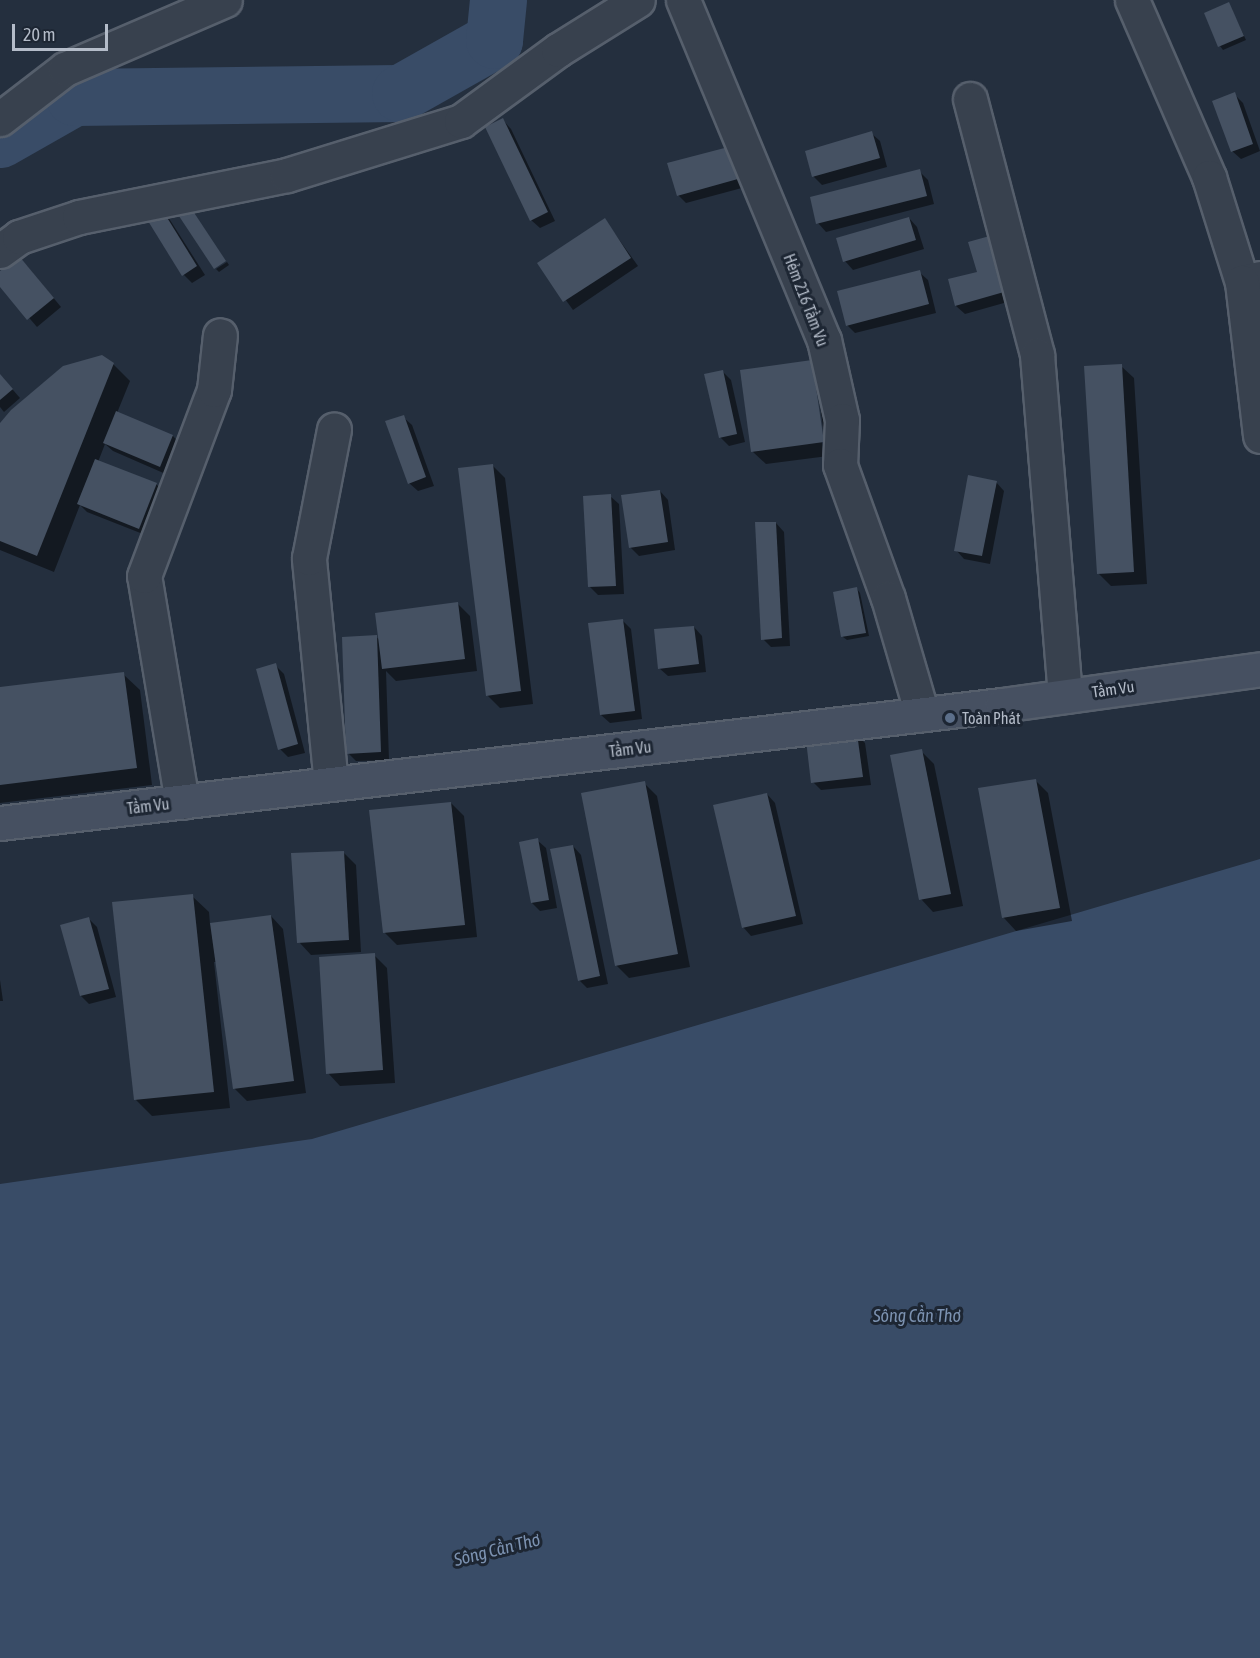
<!DOCTYPE html>
<html>
<head>
<meta charset="utf-8">
<style>
	body { margin:0 }
	#map { position:relative; width:1260px; height:1658px; overflow:hidden; background:#242f3e; font-family:"Asap Condensed",sans-serif }
	div>[style] { position:absolute }
	.water>* { inset:0; background:#394c67 }
	.shadow>* { inset:0; background:#0007 }
	.river>* { height:57px; margin:-28.5px; padding:0 28.5px; transform-origin:28.5px; border-radius:28.5px; background:#394c67 }
	.building>* { inset:0; background:#455162 }
	.roads { filter:drop-shadow(2px 0 #565f6c) drop-shadow(-2px 0 #565f6c) drop-shadow(0 2px #565f6c) drop-shadow(0 -2px #565f6c) }
	.street>* { height:33px; margin:-16.5px; padding:0 16.5px; transform-origin:16.5px; border-radius:16.5px; background:#38414e }
	.secondary>* { height:33px; margin:-16.5px; padding:0 16.5px; transform-origin:16.5px; border-radius:16.5px; background:#465061 }
	.dots>* { width:16px; height:16px; translate:-50% -50%; box-sizing:border-box; border:3px solid #1d2633; border-radius:50% }
	span { translate:-50% -50%; white-space:nowrap; text-align:center; line-height:1.15; -webkit-text-stroke:6px #1d2633; paint-order:stroke }
	.street-label { font-size:16px; color:#b4bcc9 }
	.poi-label { font-size:16px; color:#b4bcc9 }
	.left { translate:0 -50%; text-align:left }
	.water-label { font-size:18px; color:#7c92b1; font-style:italic }
	.scale { position:absolute; left:12px; top:24px; width:96px; height:27px; box-sizing:border-box; border:3px solid #b4bcc9; border-top:0; padding-left:8px; font-size:18px; line-height:21px; white-space:nowrap; color:#b4bcc9; -webkit-text-stroke:4px #1d2633; paint-order:stroke }
</style>
</head>
<body>
<div id="map">
	<div class="water">
		<div style="clip-path:polygon(1260px 859px,1260px 1658px,0 1658px,0 1184px,312px 1139px)"></div>
	</div>
	<div class="shadow">
		<div style="clip-path:polygon(1229px 4px,1246px 40px,1223px 50px,1220px 46px)"></div>
		<div style="clip-path:polygon(1234px 94px,1243px 103px,1260px 151px,1241px 159px,1232px 151px)"></div>
		<div style="clip-path:polygon(503px 120px,511px 129px,555px 221px,540px 228px,531px 220px)"></div>
		<div style="clip-path:polygon(871px 133px,880px 141px,887px 167px,822px 185px,814px 177px,807px 152px)"></div>
		<div style="clip-path:polygon(736px 146px,753px 185px,686px 203px,678px 195px)"></div>
		<div style="clip-path:polygon(919px 171px,928px 180px,934px 204px,826px 232px,818px 223px)"></div>
		<div style="clip-path:polygon(163px 209px,205px 275px,192px 283px,184px 275px)"></div>
		<div style="clip-path:polygon(909px 218px,917px 227px,924px 249px,853px 270px,845px 261px)"></div>
		<div style="clip-path:polygon(605px 220px,638px 266px,573px 310px,539px 263px)"></div>
		<div style="clip-path:polygon(1023px 239px,1039px 293px,965px 314px,956px 306px,950px 280px,979px 273px)"></div>
		<div style="clip-path:polygon(227px 262px,229px 265px,219px 272px,216px 269px)"></div>
		<div style="clip-path:polygon(27px 266px,61px 307px,37px 327px,0 284px,0 273px)"></div>
		<div style="clip-path:polygon(919px 272px,928px 280px,936px 313px,855px 333px,847px 325px)"></div>
		<div style="clip-path:polygon(evenodd,812px 362px,824px 375px,836px 455px,766px 464px,753px 452px,812px 362px,812px 374px,816px 374px,826px 450px,823px 450px,812px 374px)"></div>
		<div style="clip-path:polygon(113px 364px,130px 381px,117px 413px,173px 436px,181px 445px,168px 475px,113px 451px,105px 444px,98px 462px,156px 484px,165px 493px,148px 536px,87px 512px,80px 505px,54px 572px,0 550px,0 425px)"></div>
		<div style="clip-path:polygon(1121px 366px,1134px 378px,1147px 584px,1111px 586px,1098px 573px)"></div>
		<div style="clip-path:polygon(723px 372px,731px 380px,745px 442px,729px 446px,720px 437px)"></div>
		<div style="clip-path:polygon(0 375px,20px 398px,4px 412px,0 407px)"></div>
		<div style="clip-path:polygon(403px 417px,412px 425px,434px 486px,418px 491px,409px 483px)"></div>
		<div style="clip-path:polygon(492px 465px,505px 478px,533px 704px,500px 708px,487px 695px)"></div>
		<div style="clip-path:polygon(996px 482px,1004px 491px,990px 564px,964px 559px,956px 550px)"></div>
		<div style="clip-path:polygon(660px 491px,668px 500px,675px 550px,639px 556px,630px 547px)"></div>
		<div style="clip-path:polygon(610px 496px,619px 504px,624px 594px,598px 595px,589px 586px)"></div>
		<div style="clip-path:polygon(776px 523px,784px 532px,790px 646px,771px 647px,763px 639px)"></div>
		<div style="clip-path:polygon(857px 589px,860px 593px,869px 636px,847px 640px,843px 637px)"></div>
		<div style="clip-path:polygon(457px 603px,470px 616px,477px 671px,396px 681px,386px 671px,389px 760px,356px 761px,348px 753px,376px 637px,380px 640px)"></div>
		<div style="clip-path:polygon(622px 620px,631px 629px,642px 719px,610px 723px,601px 715px)"></div>
		<div style="clip-path:polygon(694px 627px,702px 636px,706px 672px,668px 676px,659px 668px)"></div>
		<div style="clip-path:polygon(275px 665px,284px 674px,305px 753px,288px 757px,280px 749px)"></div>
		<div style="clip-path:polygon(123px 674px,140px 690px,152px 785px,0 803px,0 688px)"></div>
		<div style="clip-path:polygon(856px 734px,865px 743px,871px 785px,821px 790px,813px 782px)"></div>
		<div style="clip-path:polygon(921px 751px,934px 764px,963px 906px,933px 912px,921px 899px)"></div>
		<div style="clip-path:polygon(1035px 780px,1048px 793px,1072px 921px,1016px 931px,1004px 918px,980px 790px)"></div>
		<div style="clip-path:polygon(644px 783px,657px 796px,690px 967px,629px 978px,616px 965px)"></div>
		<div style="clip-path:polygon(767px 794px,775px 803px,803px 924px,751px 936px,743px 927px)"></div>
		<div style="clip-path:polygon(451px 803px,464px 816px,477px 937px,397px 945px,385px 933px)"></div>
		<div style="clip-path:polygon(537px 840px,546px 848px,557px 908px,540px 911px,532px 903px)"></div>
		<div style="clip-path:polygon(573px 846px,581px 855px,608px 984px,587px 988px,579px 980px)"></div>
		<div style="clip-path:polygon(343px 852px,356px 865px,361px 952px,311px 955px,299px 942px)"></div>
		<div style="clip-path:polygon(192px 896px,209px 912px,210px 924px,271px 916px,283px 929px,306px 1093px,247px 1101px,234px 1088px,217px 962px,214px 962px,230px 1108px,152px 1116px,136px 1100px)"></div>
		<div style="clip-path:polygon(88px 918px,97px 927px,116px 997px,89px 1004px,81px 996px)"></div>
		<div style="clip-path:polygon(374px 955px,387px 968px,395px 1083px,340px 1086px,328px 1073px)"></div>
		<div style="clip-path:polygon(0 980px,3px 1001px,0 1001px)"></div>
	</div>
	<div class="river">
		<div style="left:0;top:139px;width:85px;rotate:-29.6deg"></div>
		<div style="left:74px;top:97px;width:326px;rotate:-0.7deg"></div>
		<div style="left:400px;top:93px;width:108px;rotate:-29.4deg"></div>
		<div style="left:494px;top:40px;width:40px;rotate:-84.3deg"></div>
	</div>
	<div class="building">
		<div style="clip-path:polygon(1229px 2px,1244px 36px,1218px 47px,1204px 13px)"></div>
		<div style="clip-path:polygon(1235px 92px,1253px 144px,1231px 152px,1212px 101px)"></div>
		<div style="clip-path:polygon(503px 118px,548px 212px,530px 221px,485px 127px)"></div>
		<div style="clip-path:polygon(872px 131px,880px 158px,812px 177px,805px 151px)"></div>
		<div style="clip-path:polygon(736px 145px,745px 177px,677px 196px,667px 163px)"></div>
		<div style="clip-path:polygon(920px 169px,927px 196px,816px 224px,810px 197px)"></div>
		<div style="clip-path:polygon(155px 198px,197px 266px,182px 276px,140px 208px)"></div>
		<div style="clip-path:polygon(187px 202px,226px 261px,214px 269px,175px 210px)"></div>
		<div style="clip-path:polygon(909px 217px,916px 240px,843px 262px,836px 238px)"></div>
		<div style="clip-path:polygon(605px 218px,631px 258px,563px 302px,537px 263px)"></div>
		<div style="clip-path:polygon(1015px 229px,1032px 284px,955px 306px,948px 279px,977px 272px,968px 242px)"></div>
		<div style="clip-path:polygon(19px 256px,54px 298px,27px 320px,0 287px,0 271px)"></div>
		<div style="clip-path:polygon(920px 270px,929px 304px,846px 326px,837px 291px)"></div>
		<div style="clip-path:polygon(102px 355px,114px 363px,37px 556px,0 541px,0 423px,11px 410px,63px 366px)"></div>
		<div style="clip-path:polygon(812px 360px,824px 442px,751px 452px,740px 370px)"></div>
		<div style="clip-path:polygon(1122px 364px,1134px 572px,1097px 574px,1084px 366px)"></div>
		<div style="clip-path:polygon(723px 370px,737px 434px,719px 438px,704px 374px)"></div>
		<div style="clip-path:polygon(0 374px,13px 389px,0 400px)"></div>
		<div style="clip-path:polygon(116px 411px,173px 435px,160px 467px,103px 443px)"></div>
		<div style="clip-path:polygon(404px 415px,426px 477px,408px 484px,385px 421px)"></div>
		<div style="clip-path:polygon(95px 459px,157px 483px,139px 529px,77px 504px)"></div>
		<div style="clip-path:polygon(493px 464px,521px 691px,486px 696px,458px 468px)"></div>
		<div style="clip-path:polygon(968px 475px,997px 481px,982px 556px,954px 551px)"></div>
		<div style="clip-path:polygon(660px 490px,668px 542px,629px 548px,621px 495px)"></div>
		<div style="clip-path:polygon(611px 494px,616px 586px,588px 587px,583px 496px)"></div>
		<div style="clip-path:polygon(755px 522px,776px 522px,782px 638px,761px 640px)"></div>
		<div style="clip-path:polygon(857px 587px,866px 633px,841px 637px,833px 592px)"></div>
		<div style="clip-path:polygon(458px 602px,465px 659px,382px 669px,375px 613px)"></div>
		<div style="clip-path:polygon(623px 619px,635px 711px,600px 715px,588px 623px)"></div>
		<div style="clip-path:polygon(694px 626px,699px 664px,658px 669px,654px 629px)"></div>
		<div style="clip-path:polygon(377px 635px,381px 752px,346px 754px,342px 637px)"></div>
		<div style="clip-path:polygon(276px 663px,298px 744px,278px 750px,256px 669px)"></div>
		<div style="clip-path:polygon(124px 672px,137px 768px,0 785px,0 687px)"></div>
		<div style="clip-path:polygon(857px 733px,863px 777px,811px 783px,806px 740px)"></div>
		<div style="clip-path:polygon(922px 749px,951px 894px,919px 900px,890px 755px)"></div>
		<div style="clip-path:polygon(1036px 779px,1060px 908px,1002px 918px,978px 788px)"></div>
		<div style="clip-path:polygon(645px 781px,678px 954px,615px 966px,581px 793px)"></div>
		<div style="clip-path:polygon(767px 793px,796px 916px,742px 928px,713px 805px)"></div>
		<div style="clip-path:polygon(451px 802px,465px 925px,383px 933px,369px 810px)"></div>
		<div style="clip-path:polygon(538px 838px,549px 900px,531px 903px,519px 842px)"></div>
		<div style="clip-path:polygon(573px 845px,600px 976px,578px 981px,550px 849px)"></div>
		<div style="clip-path:polygon(344px 851px,349px 940px,297px 943px,291px 853px)"></div>
		<div style="clip-path:polygon(193px 894px,214px 1092px,134px 1100px,112px 902px)"></div>
		<div style="clip-path:polygon(271px 915px,294px 1081px,233px 1089px,210px 923px)"></div>
		<div style="clip-path:polygon(89px 917px,109px 989px,80px 996px,60px 925px)"></div>
		<div style="clip-path:polygon(375px 953px,383px 1070px,326px 1074px,319px 957px)"></div>
	</div>
	<div class="roads">
		<div class="street">
			<div style="left:683px;top:0;width:368px;rotate:67.5deg"></div>
			<div style="left:824px;top:340px;width:82px;rotate:77.3deg"></div>
			<div style="left:842px;top:420px;width:45px;rotate:92.5deg"></div>
			<div style="left:840px;top:465px;width:141px;rotate:70.2deg"></div>
			<div style="left:888px;top:598px;width:121px;rotate:73.7deg"></div>
			<div style="left:1132px;top:0;width:193px;rotate:66.5deg"></div>
			<div style="left:1209px;top:177px;width:110px;rotate:72.6deg"></div>
			<div style="left:970px;top:99px;width:265px;rotate:75.3deg"></div>
			<div style="left:1037px;top:355px;width:342px;rotate:85.3deg"></div>
			<div style="left:0;top:119px;width:82px;rotate:-37.6deg"></div>
			<div style="left:65px;top:69px;width:174px;rotate:-23.3deg"></div>
			<div style="left:0;top:251px;width:24px;rotate:-36deg"></div>
			<div style="left:19px;top:237px;width:63px;rotate:-18.4deg"></div>
			<div style="left:79px;top:217px;width:212px;rotate:-11.4deg"></div>
			<div style="left:287px;top:175px;width:182px;rotate:-17.2deg"></div>
			<div style="left:461px;top:121px;width:120px;rotate:-36.2deg"></div>
			<div style="left:558px;top:50px;width:94px;rotate:-32deg"></div>
			<div style="left:1260px;top:278px;width:18px;rotate:167deg"></div>
			<div style="left:1242px;top:282px;width:155px;rotate:83.3deg"></div>
			<div style="left:331px;top:784px;width:227px;rotate:-95.6deg"></div>
			<div style="left:309px;top:558px;width:131px;rotate:-79deg"></div>
			<div style="left:182px;top:802px;width:229px;rotate:-99.5deg"></div>
			<div style="left:144px;top:576px;width:199px;rotate:-69.4deg"></div>
			<div style="left:214px;top:390px;width:55px;rotate:-83.8deg"></div>
		</div>
		<div class="secondary">
			<div style="left:0;top:823px;width:1009px;rotate:-6.72deg"></div>
			<div style="left:1002px;top:705px;width:260px;rotate:-7.9deg"></div>
		</div>
	</div>
	<div class="dots">
		<div style="left:950px;top:718px;background:#5c6f8a"></div>
	</div>
	<div class="street-label">
		<span style="left:806px;top:300px;rotate:69deg">Hẻm 216 Tầm Vu</span>
		<span style="left:1113px;top:689px;rotate:-8deg">Tầm Vu</span>
		<span style="left:630px;top:749px;rotate:-7deg">Tầm Vu</span>
		<span style="left:148px;top:806px;rotate:-7deg">Tầm Vu</span>
	</div>
	<div class="poi-label">
		<span class="left" style="left:962px;top:718px">Toàn Phát</span>
	</div>
	<div class="water-label">
		<span style="left:917px;top:1316px">Sông Cần Thơ</span>
		<span style="left:497px;top:1550px;rotate:-14deg">Sông Cần Thơ</span>
	</div>
	<div class="scale">20 m</div>
</div>
</body>
</html>
